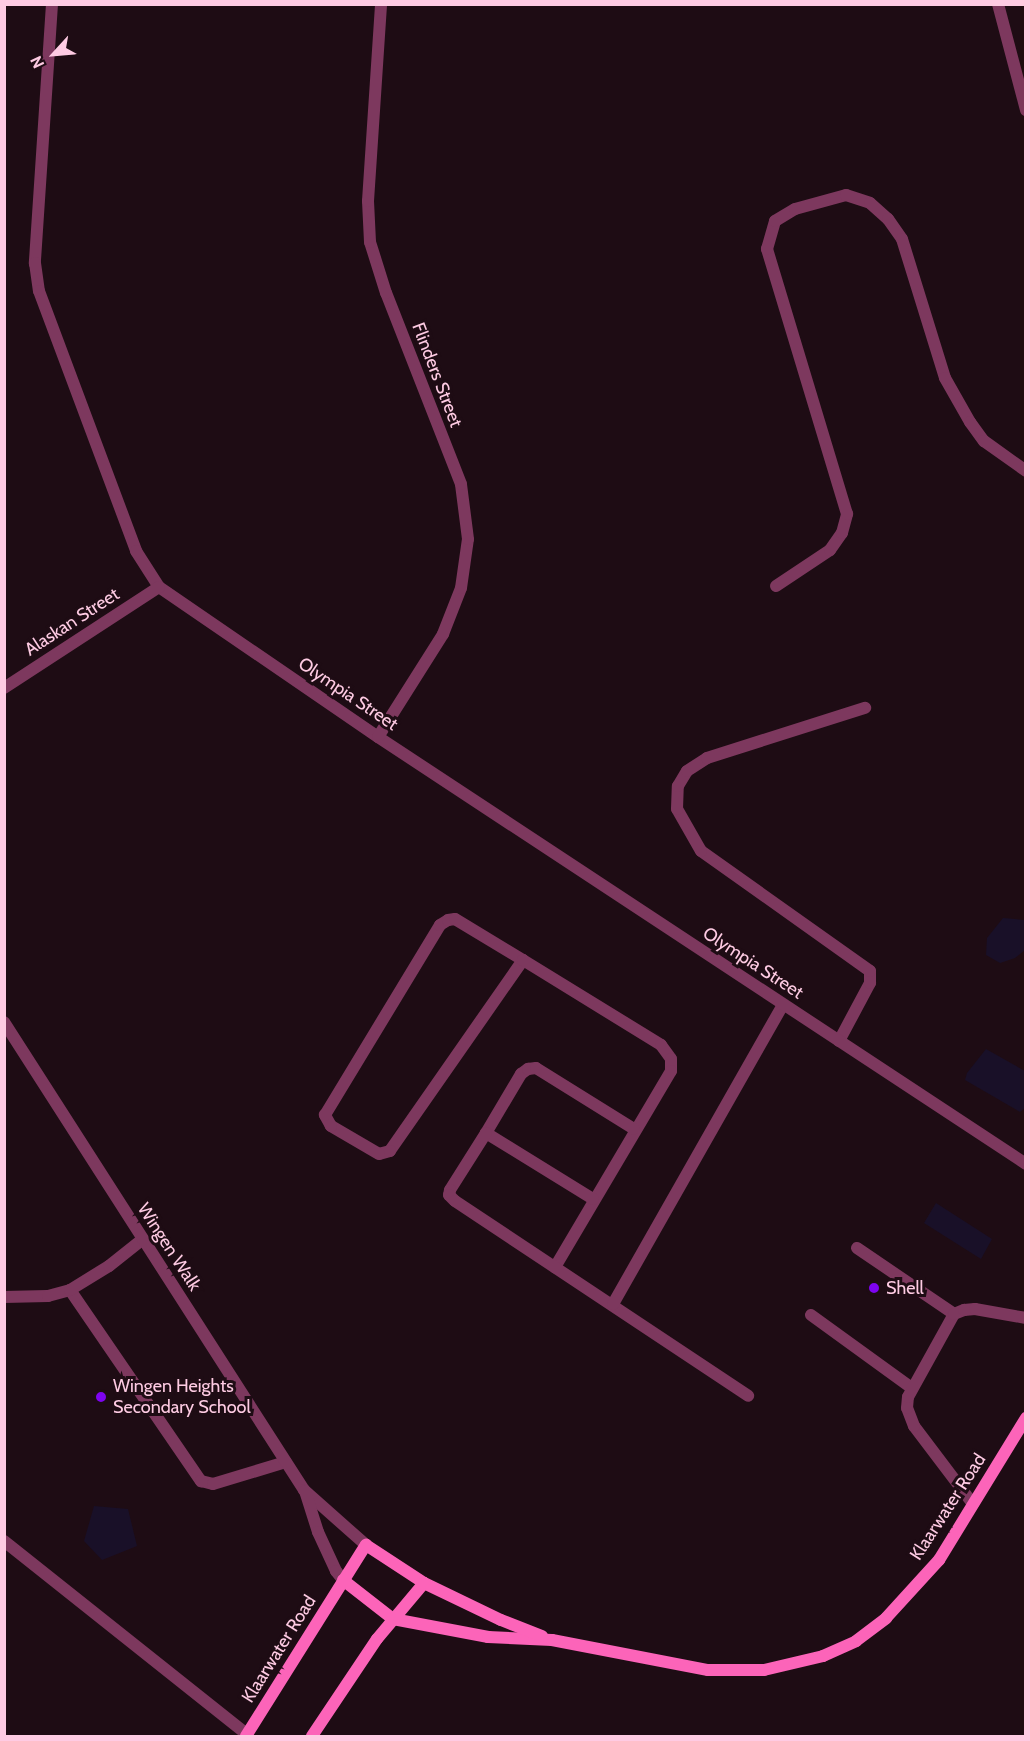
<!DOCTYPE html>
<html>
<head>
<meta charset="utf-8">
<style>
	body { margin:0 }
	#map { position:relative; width:1030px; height:1741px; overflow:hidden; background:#1e0c14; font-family:Cabin,sans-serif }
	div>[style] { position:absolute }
	.green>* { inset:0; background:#191028 }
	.lane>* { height:12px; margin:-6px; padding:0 6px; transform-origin:6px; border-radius:6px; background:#7d385e }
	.street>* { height:12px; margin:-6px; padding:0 6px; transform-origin:6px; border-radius:6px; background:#7d385e }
	.secondary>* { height:12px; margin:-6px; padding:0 6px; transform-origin:6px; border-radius:6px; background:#fc64b9 }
	.dots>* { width:16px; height:16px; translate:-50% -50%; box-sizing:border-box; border:3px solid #1e0c14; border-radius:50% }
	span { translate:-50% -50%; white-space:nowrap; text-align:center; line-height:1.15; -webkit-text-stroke:6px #1e0c14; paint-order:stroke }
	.street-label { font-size:18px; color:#fecbe3 }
	.poi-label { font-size:18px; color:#fecbe3 }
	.left { translate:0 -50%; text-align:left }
	.frame { position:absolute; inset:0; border:6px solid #fecbe3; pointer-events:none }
	.north { position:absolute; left:24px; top:24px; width:60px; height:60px; -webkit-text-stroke:4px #1e0c14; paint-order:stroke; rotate:244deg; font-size:16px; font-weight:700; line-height:24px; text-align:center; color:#fecbe3 }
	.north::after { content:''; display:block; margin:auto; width:21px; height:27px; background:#fecbe3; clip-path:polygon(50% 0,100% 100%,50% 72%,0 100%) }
</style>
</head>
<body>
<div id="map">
	<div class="green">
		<div style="clip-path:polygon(1003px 918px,1025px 920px,1025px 950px,1015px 958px,1000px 963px,986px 955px,987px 938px)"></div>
		<div style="clip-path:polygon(986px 1049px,1025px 1071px,1025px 1108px,1020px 1112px,965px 1080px,967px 1073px)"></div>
		<div style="clip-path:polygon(936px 1203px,992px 1239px,981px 1259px,924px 1223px)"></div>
		<div style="clip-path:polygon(94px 1506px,128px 1509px,137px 1546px,102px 1560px,84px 1541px)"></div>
	</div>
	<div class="lane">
		<div style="left:776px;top:586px;width:65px;rotate:-33.7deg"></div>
		<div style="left:830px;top:550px;width:21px;rotate:-55deg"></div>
		<div style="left:842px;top:533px;width:20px;rotate:-75deg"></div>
		<div style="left:847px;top:514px;width:277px;rotate:-106.8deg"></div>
		<div style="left:767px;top:249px;width:29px;rotate:-74deg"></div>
		<div style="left:775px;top:221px;width:23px;rotate:-31deg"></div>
		<div style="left:795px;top:209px;width:53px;rotate:-15.4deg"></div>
		<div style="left:846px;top:195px;width:25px;rotate:18deg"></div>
		<div style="left:870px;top:203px;width:24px;rotate:42deg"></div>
		<div style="left:888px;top:219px;width:24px;rotate:55deg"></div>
		<div style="left:902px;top:239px;width:145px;rotate:72.8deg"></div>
		<div style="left:945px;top:378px;width:51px;rotate:60.4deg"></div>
		<div style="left:970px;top:422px;width:24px;rotate:54deg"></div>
		<div style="left:984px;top:441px;width:52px;rotate:35.5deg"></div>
		<div style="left:523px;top:960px;width:233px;rotate:124.9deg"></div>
		<div style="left:390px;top:1151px;width:11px;rotate:165deg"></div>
		<div style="left:379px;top:1154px;width:56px;rotate:-149.7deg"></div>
		<div style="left:331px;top:1126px;width:13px;rotate:-119deg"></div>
		<div style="left:325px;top:1115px;width:222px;rotate:-58.8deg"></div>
		<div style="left:440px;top:925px;width:9px;rotate:-32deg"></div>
		<div style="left:448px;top:920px;width:7px;rotate:-8deg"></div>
		<div style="left:455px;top:919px;width:79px;rotate:31.1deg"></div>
		<div style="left:523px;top:960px;width:162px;rotate:31.6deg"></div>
		<div style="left:661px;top:1045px;width:17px;rotate:54deg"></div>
		<div style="left:671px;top:1059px;width:12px;rotate:90deg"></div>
		<div style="left:671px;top:1071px;width:228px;rotate:120.6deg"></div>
		<div style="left:839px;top:1041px;width:66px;rotate:-61.9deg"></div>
		<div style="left:870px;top:983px;width:12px;rotate:-90deg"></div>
		<div style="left:870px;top:971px;width:207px;rotate:-144.6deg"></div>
		<div style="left:701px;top:851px;width:48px;rotate:-119.7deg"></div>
		<div style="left:677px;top:809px;width:23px;rotate:-88deg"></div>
		<div style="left:678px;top:786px;width:17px;rotate:-59deg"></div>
		<div style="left:687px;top:771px;width:24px;rotate:-33deg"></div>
		<div style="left:707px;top:758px;width:166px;rotate:-17.6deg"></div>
		<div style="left:486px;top:1133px;width:69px;rotate:-59.3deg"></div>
		<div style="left:521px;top:1074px;width:9px;rotate:-36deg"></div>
		<div style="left:528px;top:1069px;width:8px;rotate:-7deg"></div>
		<div style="left:536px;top:1068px;width:115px;rotate:31.9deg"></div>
		<div style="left:593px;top:1199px;width:126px;rotate:-148.3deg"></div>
		<div style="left:486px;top:1133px;width:67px;rotate:122.3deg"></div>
		<div style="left:450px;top:1190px;width:5px;rotate:101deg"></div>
		<div style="left:449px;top:1195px;width:8px;rotate:45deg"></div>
		<div style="left:455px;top:1201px;width:352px;rotate:33.6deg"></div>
		<div style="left:857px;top:1248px;width:117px;rotate:34.2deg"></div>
		<div style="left:70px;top:1290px;width:232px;rotate:55.6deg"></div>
		<div style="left:201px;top:1481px;width:12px;rotate:14deg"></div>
		<div style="left:213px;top:1484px;width:76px;rotate:-16.8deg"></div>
		<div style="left:4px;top:1297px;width:44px;rotate:-1.3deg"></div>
		<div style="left:48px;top:1296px;width:23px;rotate:-15deg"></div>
		<div style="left:70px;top:1290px;width:46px;rotate:-31.6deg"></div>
		<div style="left:109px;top:1266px;width:43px;rotate:-38.5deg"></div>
		<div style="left:613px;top:1304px;width:344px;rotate:-60.4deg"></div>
		<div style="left:811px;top:1315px;width:125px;rotate:35.9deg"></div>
		<div style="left:973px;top:1504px;width:98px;rotate:-127.1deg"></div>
		<div style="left:914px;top:1426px;width:19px;rotate:-111deg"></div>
		<div style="left:907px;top:1408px;width:11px;rotate:-85deg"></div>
		<div style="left:908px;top:1397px;width:95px;rotate:-61deg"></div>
		<div style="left:954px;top:1314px;width:11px;rotate:-22deg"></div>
		<div style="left:964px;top:1310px;width:11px;rotate:-5deg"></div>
		<div style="left:975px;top:1309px;width:52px;rotate:10deg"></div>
		<div style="left:4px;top:1541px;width:310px;rotate:38.5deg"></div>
	</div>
	<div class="street">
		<div style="left:52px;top:4px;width:260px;rotate:93.8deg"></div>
		<div style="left:35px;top:263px;width:28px;rotate:82deg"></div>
		<div style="left:39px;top:291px;width:278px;rotate:69.5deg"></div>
		<div style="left:136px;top:551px;width:43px;rotate:57.4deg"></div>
		<div style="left:159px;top:587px;width:265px;rotate:34.4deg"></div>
		<div style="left:378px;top:737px;width:776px;rotate:33.38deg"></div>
		<div style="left:998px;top:4px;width:110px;rotate:75.2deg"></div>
		<div style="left:4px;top:688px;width:185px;rotate:-33.1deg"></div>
		<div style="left:378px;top:737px;width:122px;rotate:-57.7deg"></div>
		<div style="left:443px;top:634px;width:49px;rotate:-68.6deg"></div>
		<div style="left:461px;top:588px;width:49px;rotate:-81.9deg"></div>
		<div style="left:468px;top:539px;width:55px;rotate:-97.3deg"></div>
		<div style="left:461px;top:484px;width:205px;rotate:-111.4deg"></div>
		<div style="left:386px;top:293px;width:53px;rotate:-107.4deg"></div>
		<div style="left:370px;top:242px;width:41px;rotate:-92.8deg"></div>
		<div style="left:368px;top:201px;width:197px;rotate:-86.2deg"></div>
		<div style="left:4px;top:1022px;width:556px;rotate:57.34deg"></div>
		<div style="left:304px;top:1490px;width:83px;rotate:41.6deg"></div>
		<div style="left:305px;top:1491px;width:43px;rotate:72.4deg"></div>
		<div style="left:318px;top:1532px;width:43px;rotate:65.2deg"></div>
		<div style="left:336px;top:1571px;width:11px;rotate:52deg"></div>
	</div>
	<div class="secondary">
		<div style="left:343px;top:1580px;width:63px;rotate:38deg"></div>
		<div style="left:393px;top:1619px;width:97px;rotate:10.7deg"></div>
		<div style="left:488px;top:1637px;width:64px;rotate:2.7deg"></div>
		<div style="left:552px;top:1640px;width:159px;rotate:10.9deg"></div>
		<div style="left:708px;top:1670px;width:56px"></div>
		<div style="left:764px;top:1670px;width:61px;rotate:-13.3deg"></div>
		<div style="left:823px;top:1656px;width:36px;rotate:-24deg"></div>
		<div style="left:856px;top:1641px;width:38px;rotate:-37deg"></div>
		<div style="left:886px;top:1618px;width:79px;rotate:-47.6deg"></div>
		<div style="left:939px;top:1560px;width:167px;rotate:-58.5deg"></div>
		<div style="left:246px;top:1736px;width:226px;rotate:-57.9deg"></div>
		<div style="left:366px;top:1545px;width:69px;rotate:33.2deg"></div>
		<div style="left:424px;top:1583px;width:85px;rotate:25.7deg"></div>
		<div style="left:501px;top:1620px;width:44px;rotate:21.3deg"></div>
		<div style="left:312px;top:1736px;width:117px;rotate:-56.2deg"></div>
		<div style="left:377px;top:1639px;width:73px;rotate:-50deg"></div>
	</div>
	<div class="dots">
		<div style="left:874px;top:1288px;background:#7e04f1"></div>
		<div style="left:101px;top:1397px;background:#7e04f1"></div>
	</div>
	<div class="street-label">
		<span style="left:437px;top:375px;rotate:69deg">Flinders Street</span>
		<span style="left:72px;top:622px;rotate:-33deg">Alaskan Street</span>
		<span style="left:348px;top:694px;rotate:34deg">Olympia Street</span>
		<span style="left:753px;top:963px;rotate:33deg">Olympia Street</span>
		<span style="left:169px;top:1247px;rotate:57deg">Wingen Walk</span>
		<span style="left:948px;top:1507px;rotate:-57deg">Klaarwater Road</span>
		<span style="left:279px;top:1649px;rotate:-58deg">Klaarwater Road</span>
	</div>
	<div class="poi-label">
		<span class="left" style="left:886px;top:1288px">Shell</span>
		<span class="left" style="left:113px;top:1397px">Wingen Heights<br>Secondary School</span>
	</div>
	<div class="frame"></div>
	<div class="north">N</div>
</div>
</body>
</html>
